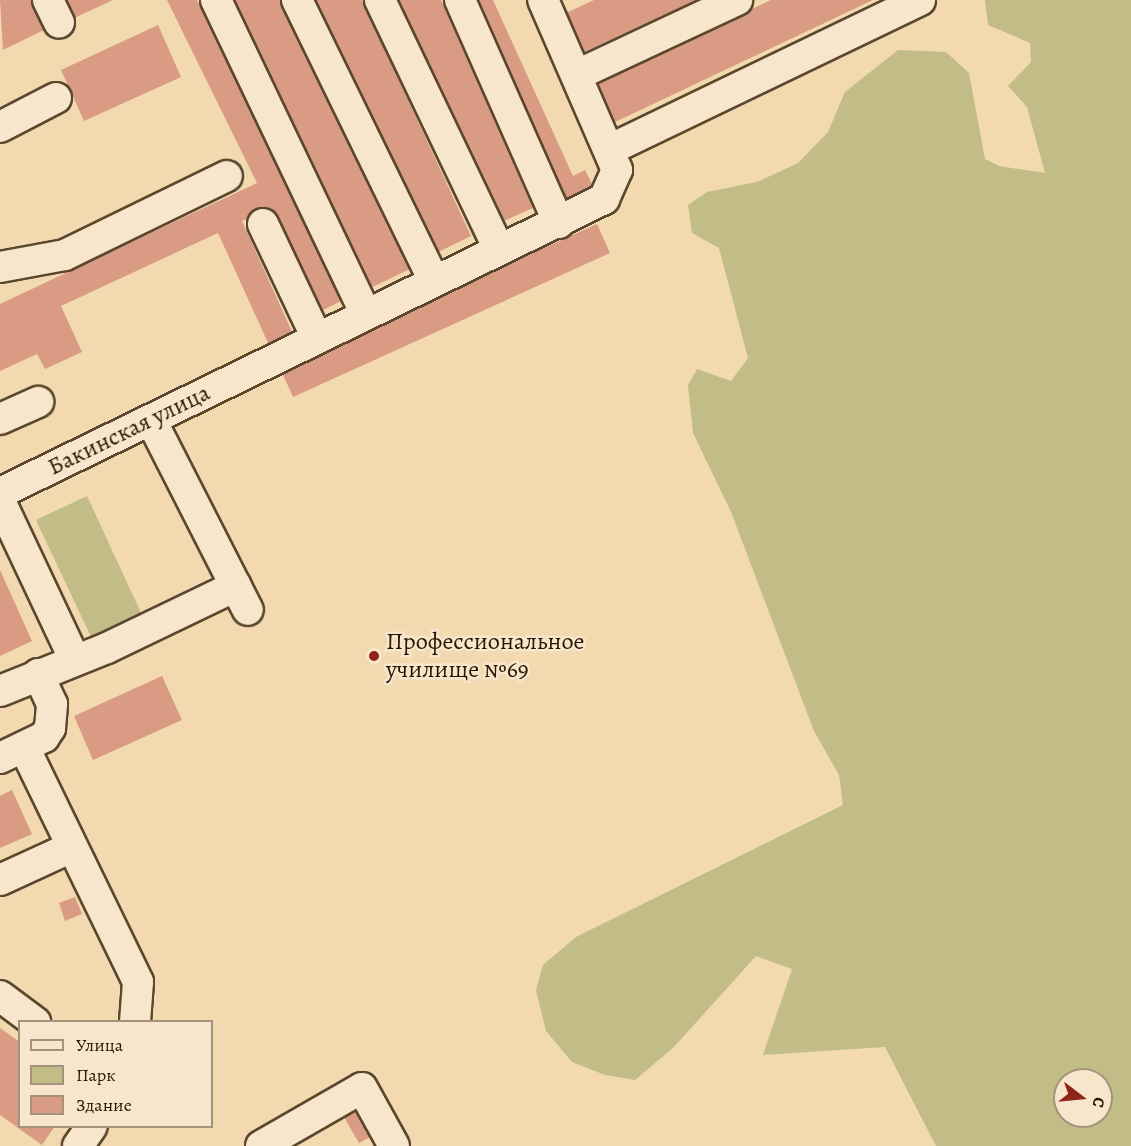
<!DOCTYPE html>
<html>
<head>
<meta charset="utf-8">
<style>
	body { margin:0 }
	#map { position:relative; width:1131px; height:1146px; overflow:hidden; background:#f2d9b0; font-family:Alegreya,serif }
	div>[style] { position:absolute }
	.green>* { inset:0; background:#c2bd86 }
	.building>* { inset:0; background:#d99b84 }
	.roads { filter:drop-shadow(2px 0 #5a472d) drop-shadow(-2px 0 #5a472d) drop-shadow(0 2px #5a472d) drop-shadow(0 -2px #5a472d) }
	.minor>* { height:30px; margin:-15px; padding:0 15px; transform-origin:15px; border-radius:15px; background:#f7e6cc }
	.dots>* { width:16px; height:16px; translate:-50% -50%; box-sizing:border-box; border:3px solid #f7e6cc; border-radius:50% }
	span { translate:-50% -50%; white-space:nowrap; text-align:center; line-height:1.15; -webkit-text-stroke:5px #f7e6cc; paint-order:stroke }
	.street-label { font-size:24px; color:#281601 }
	.poi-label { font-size:24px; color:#281601 }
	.left { translate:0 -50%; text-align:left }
	.legend { position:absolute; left:18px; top:1020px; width:195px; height:108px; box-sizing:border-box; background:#f7e6cc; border:2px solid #a4937b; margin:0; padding:8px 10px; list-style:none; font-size:18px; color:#281601 }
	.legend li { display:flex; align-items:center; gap:12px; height:30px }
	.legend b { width:30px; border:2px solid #a4937b }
	.north { position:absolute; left:1053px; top:1068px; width:60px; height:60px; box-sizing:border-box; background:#f7e6cc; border:2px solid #a4937b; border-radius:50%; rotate:106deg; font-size:16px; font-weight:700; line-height:24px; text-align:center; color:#281601 }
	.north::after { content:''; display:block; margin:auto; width:21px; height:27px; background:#8f2418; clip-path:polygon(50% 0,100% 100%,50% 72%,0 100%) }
</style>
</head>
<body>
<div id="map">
	<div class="green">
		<div style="clip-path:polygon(evenodd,985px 0,1131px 0,1131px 1146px,936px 1146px,885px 1047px,763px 1055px,792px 969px,756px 956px,673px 1048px,635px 1080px,605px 1075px,572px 1062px,546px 1031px,536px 990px,543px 965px,576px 937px,843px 805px,839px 775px,814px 731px,731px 512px,693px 433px,688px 385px,697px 369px,731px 381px,748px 358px,719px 248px,692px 233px,688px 205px,707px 192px,757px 182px,798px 163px,828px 132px,845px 92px,898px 50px,946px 52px,969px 73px,985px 159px,999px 166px,1045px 173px,1027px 107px,1008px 86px,1031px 62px,1030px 43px,988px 25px,985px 0,1065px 1080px,1101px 1080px,1101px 1116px,1065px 1116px,1065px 1080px)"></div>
		<div style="clip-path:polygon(87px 496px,142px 615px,92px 639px,36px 520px)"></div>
	</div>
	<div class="building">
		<div style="clip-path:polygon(0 0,32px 0,46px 29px,3px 50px)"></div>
		<div style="clip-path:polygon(63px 0,113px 0,72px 19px)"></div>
		<div style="clip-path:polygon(167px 0,197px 0,343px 300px,319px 312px,270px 210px,242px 221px,293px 334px,269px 345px,218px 233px,61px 306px,82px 352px,45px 369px,37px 354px,0 371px,0 304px,257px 183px)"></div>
		<div style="clip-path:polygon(227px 0,280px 0,410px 269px,366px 290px)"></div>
		<div style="clip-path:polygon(312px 0,362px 0,471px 236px,430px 256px)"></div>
		<div style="clip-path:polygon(398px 0,441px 0,533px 208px,497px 224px)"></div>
		<div style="clip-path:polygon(470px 0,493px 0,573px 176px,585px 170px,593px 186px,561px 201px)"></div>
		<div style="clip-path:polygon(594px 0,696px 0,582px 53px,564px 14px)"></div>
		<div style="clip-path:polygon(771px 0,873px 0,613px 123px,594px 83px)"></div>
		<div style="clip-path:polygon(158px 25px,181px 77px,84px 121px,61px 70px)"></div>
		<div style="clip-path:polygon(597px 224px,610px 253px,293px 397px,280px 368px)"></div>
		<div style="clip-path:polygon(0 570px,32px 641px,0 656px)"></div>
		<div style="clip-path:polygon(162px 676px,182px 720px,93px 760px,74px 716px)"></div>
		<div style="clip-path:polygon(12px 790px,32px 834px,0 848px,0 796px)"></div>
		<div style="clip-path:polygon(75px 897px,82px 914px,65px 921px,59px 903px)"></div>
		<div style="clip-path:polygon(0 1028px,20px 1042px,20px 1126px,55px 1126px,42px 1145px,0 1115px)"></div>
		<div style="clip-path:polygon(358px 1103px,376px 1134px,359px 1143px,341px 1112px)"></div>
	</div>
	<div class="roads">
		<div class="minor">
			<div style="left:48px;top:0;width:25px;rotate:64deg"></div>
			<div style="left:216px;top:0;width:346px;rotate:64.5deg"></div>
			<div style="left:297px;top:0;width:310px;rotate:64deg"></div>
			<div style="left:380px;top:0;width:276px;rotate:64.5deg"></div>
			<div style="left:460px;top:0;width:244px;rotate:66.1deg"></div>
			<div style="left:577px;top:75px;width:177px;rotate:-25.1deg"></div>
			<div style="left:0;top:127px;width:63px;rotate:-27.4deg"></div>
			<div style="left:611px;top:149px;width:343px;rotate:-25.7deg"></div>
			<div style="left:263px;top:224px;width:124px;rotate:64.7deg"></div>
			<div style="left:0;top:267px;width:66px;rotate:-10.5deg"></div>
			<div style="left:65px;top:255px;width:180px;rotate:-26deg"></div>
			<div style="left:0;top:419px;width:42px;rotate:-24.1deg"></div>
			<div style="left:151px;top:420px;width:213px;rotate:63deg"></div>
			<div style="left:0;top:493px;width:672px;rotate:-25.95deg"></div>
			<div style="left:604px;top:199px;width:32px;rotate:-66deg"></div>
			<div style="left:617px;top:170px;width:185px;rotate:-113.5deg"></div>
			<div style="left:0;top:501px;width:174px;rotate:64.8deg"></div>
			<div style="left:0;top:691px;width:115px;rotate:-21.9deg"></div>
			<div style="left:107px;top:648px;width:143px;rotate:-25.7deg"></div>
			<div style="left:24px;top:747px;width:261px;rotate:64.1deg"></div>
			<div style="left:138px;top:982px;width:40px;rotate:94.3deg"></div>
			<div style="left:0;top:758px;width:49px;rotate:-25.5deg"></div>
			<div style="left:44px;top:737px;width:11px;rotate:-56deg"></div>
			<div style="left:50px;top:728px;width:24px;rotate:-85deg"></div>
			<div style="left:52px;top:704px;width:33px;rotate:-115deg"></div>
			<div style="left:0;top:880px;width:77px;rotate:-24.6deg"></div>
			<div style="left:0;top:996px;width:44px;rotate:36.6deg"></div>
			<div style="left:78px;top:1146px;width:24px;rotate:-55deg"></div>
			<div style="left:261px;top:1146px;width:116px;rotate:-29.9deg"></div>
			<div style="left:362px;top:1088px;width:66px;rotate:61.1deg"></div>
		</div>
	</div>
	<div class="dots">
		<div style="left:374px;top:656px;background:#8f2418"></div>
	</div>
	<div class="street-label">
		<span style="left:129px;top:430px;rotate:-26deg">Бакинская улица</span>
	</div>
	<div class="poi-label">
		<span class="left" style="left:386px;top:656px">Профессиональное<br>училище №69</span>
	</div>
	<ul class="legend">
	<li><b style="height:8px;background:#f7e6cc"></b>Улица</li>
	<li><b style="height:16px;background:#c2bd86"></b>Парк</li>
	<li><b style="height:16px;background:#d99b84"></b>Здание</li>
	</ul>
	<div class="north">С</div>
</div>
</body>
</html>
